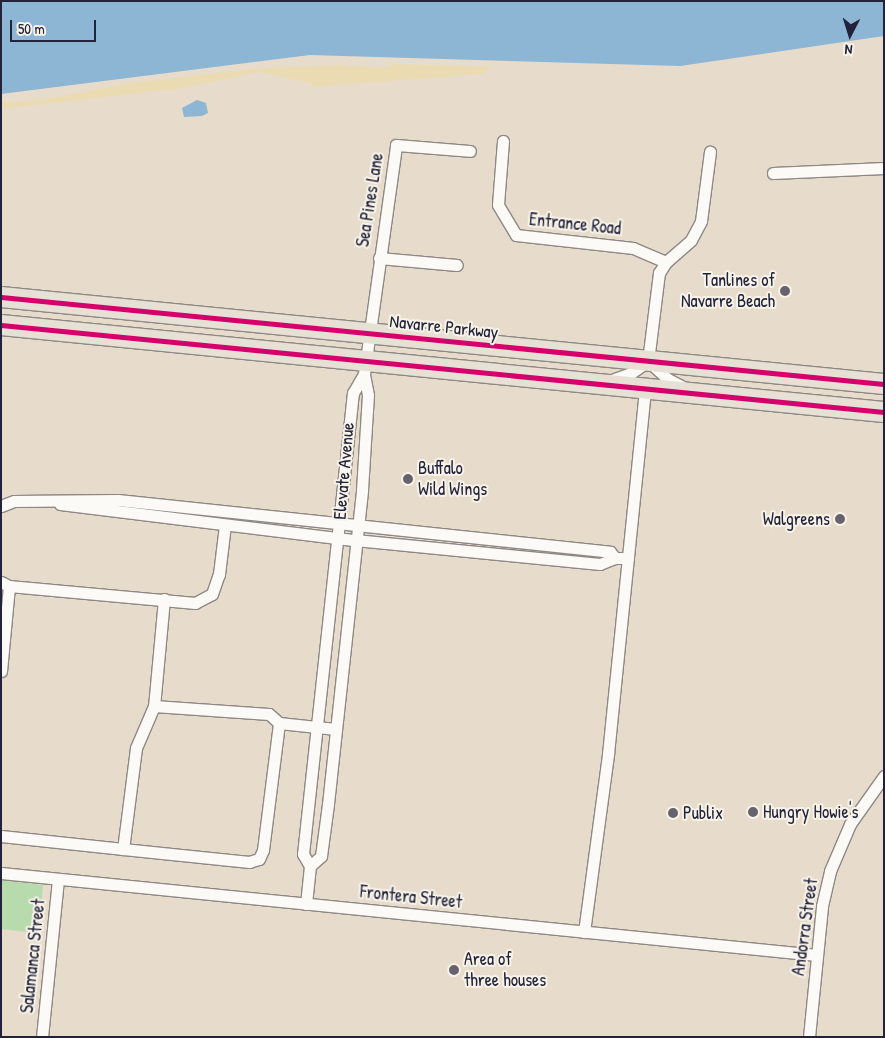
<!DOCTYPE html>
<html>
<head>
<meta charset="utf-8">
<style>
	body { margin:0 }
	#map { position:relative; width:885px; height:1038px; overflow:hidden; background:#e7dccc; font-family:"Patrick Hand",sans-serif }
	div>[style] { position:absolute }
	.green>* { inset:0; background:#b8dbae }
	.sand>* { inset:0; background:#ebdbb3 }
	.water>* { inset:0; background:#8cb6d4 }
	.roads { filter:drop-shadow(1px 0 #8e8884) drop-shadow(-1px 0 #8e8884) drop-shadow(0 1px #8e8884) drop-shadow(0 -1px #8e8884) }
	.minor>* { height:11px; margin:-5.5px; padding:0 5.5px; transform-origin:5.5px; border-radius:5.5px; background:#fbfaf7 }
	.trunk>* { height:20px; margin:-10px; padding:0 10px; transform-origin:10px; border-radius:10px; background:#e7e0d4 }
	.cycleway>* { height:5px; margin:-2.5px; padding:0 2.5px; transform-origin:2.5px; border-radius:2.5px; background:#d6006c }
	.dots>* { width:14px; height:14px; translate:-50% -50%; box-sizing:border-box; border:2px solid #f7f3e8; border-radius:50% }
	span { translate:-50% -50%; white-space:nowrap; text-align:center; line-height:1.15; -webkit-text-stroke:4px #f7f3e8; paint-order:stroke }
	.street-label { font-size:18px; color:#22223b }
	.poi-label { font-size:18px; color:#22223b }
	.right { translate:-100% -50%; text-align:right }
	.left { translate:0 -50%; text-align:left }
	.frame { position:absolute; inset:0; border:2px solid #22223b; pointer-events:none }
	.north { position:absolute; left:825px; top:10px; width:50px; height:50px; -webkit-text-stroke:4px #f7f3e8; paint-order:stroke; rotate:185deg; font-size:14px; font-weight:700; line-height:20px; text-align:center; color:#22223b }
	.north::after { content:''; display:block; margin:auto; width:18px; height:22px; background:#22223b; clip-path:polygon(50% 0,100% 100%,50% 72%,0 100%) }
	.scale { position:absolute; left:10px; top:20px; width:86px; height:22px; box-sizing:border-box; border:2px solid #22223b; border-top:0; padding-left:6px; font-size:15px; line-height:18px; white-space:nowrap; color:#22223b; -webkit-text-stroke:4px #f7f3e8; paint-order:stroke }
</style>
</head>
<body>
<div id="map">
	<div class="green">
		<div style="clip-path:polygon(1px 880px,43px 885px,38px 933px,1px 929px)"></div>
	</div>
	<div class="sand">
		<div style="clip-path:polygon(394px 64px,501px 67px,491px 67px,483px 74px,313px 87px,311px 83px,258px 72px,184px 88px,1px 109px,1px 102px,39px 100px,131px 83px,250px 69px,340px 65px,384px 68px)"></div>
	</div>
	<div class="water">
		<div style="clip-path:polygon(1px 1px,884px 1px,884px 36px,680px 66px,310px 55px,1px 94px)"></div>
		<div style="clip-path:polygon(197px 100px,206px 103px,208px 113px,202px 116px,184px 117px,182px 108px)"></div>
	</div>
	<div class="roads">
		<div class="minor">
			<div style="left:503px;top:141px;width:64px;rotate:94.5deg"></div>
			<div style="left:498px;top:205px;width:35px;rotate:59deg"></div>
			<div style="left:516px;top:235px;width:118px;rotate:6.3deg"></div>
			<div style="left:633px;top:248px;width:36px;rotate:23deg"></div>
			<div style="left:773px;top:173px;width:111px;rotate:-2.6deg"></div>
			<div style="left:379px;top:258px;width:78px;rotate:5.1deg"></div>
			<div style="left:649px;top:362px;width:25px;rotate:42deg"></div>
			<div style="left:668px;top:379px;width:19px;rotate:28deg"></div>
			<div style="left:609px;top:381px;width:23px;rotate:-20deg"></div>
			<div style="left:631px;top:373px;width:21px;rotate:-35deg"></div>
			<div style="left:648px;top:361px;width:89px;rotate:-82.9deg"></div>
			<div style="left:659px;top:273px;width:13px;rotate:-58deg"></div>
			<div style="left:666px;top:262px;width:33px;rotate:-41deg"></div>
			<div style="left:691px;top:240px;width:21px;rotate:-62deg"></div>
			<div style="left:701px;top:221px;width:70px;rotate:-82.6deg"></div>
			<div style="left:60px;top:504px;width:297px;rotate:7deg"></div>
			<div style="left:355px;top:540px;width:246px;rotate:5.6deg"></div>
			<div style="left:600px;top:564px;width:16px;rotate:-22deg"></div>
			<div style="left:615px;top:558px;width:13px"></div>
			<div style="left:1px;top:506px;width:14px;rotate:-21deg"></div>
			<div style="left:14px;top:501px;width:104px;rotate:-0.6deg"></div>
			<div style="left:118px;top:500px;width:495px;rotate:6deg"></div>
			<div style="left:610px;top:552px;width:8px;rotate:50deg"></div>
			<div style="left:1px;top:582px;width:9px;rotate:27deg"></div>
			<div style="left:9px;top:586px;width:187px;rotate:5.2deg"></div>
			<div style="left:195px;top:603px;width:19px;rotate:-28deg"></div>
			<div style="left:212px;top:594px;width:21px;rotate:-71deg"></div>
			<div style="left:219px;top:574px;width:49px;rotate:-83deg"></div>
			<div style="left:164px;top:599px;width:107px;rotate:95.3deg"></div>
			<div style="left:154px;top:706px;width:46px;rotate:113.2deg"></div>
			<div style="left:136px;top:748px;width:102px;rotate:97.3deg"></div>
			<div style="left:123px;top:849px;width:127px;rotate:5.9deg"></div>
			<div style="left:249px;top:862px;width:10px;rotate:-17deg"></div>
			<div style="left:259px;top:859px;width:10px;rotate:-66deg"></div>
			<div style="left:263px;top:850px;width:128px;rotate:-82.8deg"></div>
			<div style="left:279px;top:723px;width:57px;rotate:6deg"></div>
			<div style="left:1px;top:671px;width:85px;rotate:-84.6deg"></div>
			<div style="left:154px;top:706px;width:115px;rotate:4deg"></div>
			<div style="left:269px;top:714px;width:13px;rotate:42deg"></div>
			<div style="left:1px;top:836px;width:123px;rotate:6.1deg"></div>
			<div style="left:310px;top:866px;width:15px;rotate:-42deg"></div>
			<div style="left:321px;top:856px;width:52px;rotate:-82.3deg"></div>
			<div style="left:328px;top:804px;width:316px;rotate:-83.8deg"></div>
			<div style="left:362px;top:490px;width:95px;rotate:-86.4deg"></div>
			<div style="left:368px;top:395px;width:21px;rotate:-101deg"></div>
			<div style="left:364px;top:374px;width:231px;rotate:-82deg"></div>
			<div style="left:396px;top:145px;width:74px;rotate:4.6deg"></div>
			<div style="left:1px;top:873px;width:820px;rotate:5.74deg"></div>
			<div style="left:306px;top:904px;width:38px;rotate:-84deg"></div>
			<div style="left:310px;top:866px;width:14px;rotate:-120deg"></div>
			<div style="left:303px;top:854px;width:333px;rotate:-83.8deg"></div>
			<div style="left:339px;top:523px;width:131px;rotate:-83.9deg"></div>
			<div style="left:353px;top:393px;width:22px;rotate:-60deg"></div>
			<div style="left:584px;top:932px;width:180px;rotate:-82.3deg"></div>
			<div style="left:608px;top:754px;width:367px;rotate:-84.2deg"></div>
			<div style="left:42px;top:1037px;width:158px;rotate:-84.2deg"></div>
			<div style="left:809px;top:1037px;width:132px;rotate:-84.3deg"></div>
			<div style="left:822px;top:906px;width:36px;rotate:-77deg"></div>
			<div style="left:830px;top:871px;width:51px;rotate:-66.9deg"></div>
			<div style="left:850px;top:824px;width:59px;rotate:-54.7deg"></div>
		</div>
		<div class="trunk">
			<div style="left:1px;top:297px;width:887px;rotate:5.63deg"></div>
			<div style="left:1px;top:325px;width:887px;rotate:5.63deg"></div>
		</div>
	</div>
	<div class="cycleway">
		<div style="left:1px;top:297px;width:887px;rotate:5.63deg"></div>
		<div style="left:1px;top:325px;width:887px;rotate:5.63deg"></div>
	</div>
	<div class="dots">
		<div style="left:785px;top:291px;background:#67636e"></div>
		<div style="left:408px;top:479px;background:#67636e"></div>
		<div style="left:840px;top:519px;background:#67636e"></div>
		<div style="left:753px;top:812px;background:#67636e"></div>
		<div style="left:673px;top:813px;background:#67636e"></div>
		<div style="left:454px;top:970px;background:#67636e"></div>
	</div>
	<div class="street-label">
		<span style="left:370px;top:200px;rotate:-81deg">Sea Pines Lane</span>
		<span style="left:575px;top:224px;rotate:6deg">Entrance Road</span>
		<span style="left:444px;top:327px;rotate:6deg">Navarre Parkway</span>
		<span style="left:344px;top:471px;rotate:-85deg">Elevate Avenue</span>
		<span style="left:411px;top:897px;rotate:6deg">Frontera Street</span>
		<span style="left:805px;top:927px;rotate:-82deg">Andorra Street</span>
		<span style="left:33px;top:956px;rotate:-84deg">Salamanca Street</span>
	</div>
	<div class="poi-label">
		<span class="right" style="left:775px;top:291px">Tanlines of<br>Navarre Beach</span>
		<span class="left" style="left:418px;top:479px">Buffalo<br>Wild Wings</span>
		<span class="right" style="left:830px;top:519px">Walgreens</span>
		<span class="left" style="left:763px;top:812px">Hungry Howie's</span>
		<span class="left" style="left:683px;top:813px">Publix</span>
		<span class="left" style="left:464px;top:970px">Area of<br>three houses</span>
	</div>
	<div class="frame"></div>
	<div class="north">N</div>
	<div class="scale">50 m</div>
</div>
</body>
</html>
